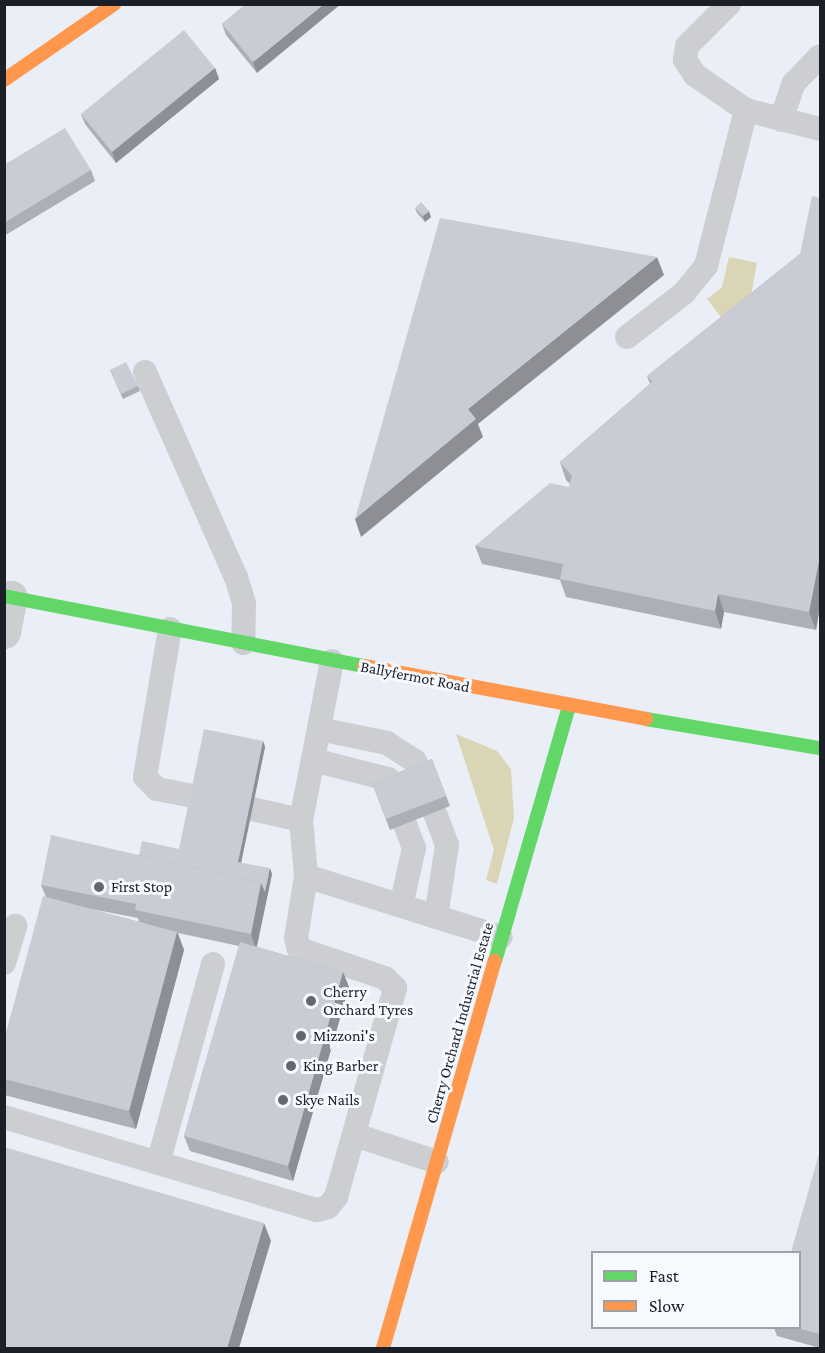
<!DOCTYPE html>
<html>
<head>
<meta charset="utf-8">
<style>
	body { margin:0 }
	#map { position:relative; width:825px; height:1353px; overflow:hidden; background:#eaeef7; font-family:"Crimson Pro",serif }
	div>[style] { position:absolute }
	.green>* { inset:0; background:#dad5b5 }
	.lane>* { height:24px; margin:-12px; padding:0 12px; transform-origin:12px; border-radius:12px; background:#cdced1 }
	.street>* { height:33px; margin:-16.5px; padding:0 16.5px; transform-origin:16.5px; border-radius:16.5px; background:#cdced1 }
	.fast>* { height:14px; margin:-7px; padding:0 7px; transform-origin:7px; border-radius:7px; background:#63d668 }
	.slow>* { height:14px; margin:-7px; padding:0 7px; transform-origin:7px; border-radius:7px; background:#ff974d }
	.wall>* { inset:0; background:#adafb7 }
	.shaded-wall>* { inset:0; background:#8d8f95 }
	.building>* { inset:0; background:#c9ccd5 }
	.dots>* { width:16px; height:16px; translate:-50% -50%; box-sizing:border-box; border:3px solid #f6f9fe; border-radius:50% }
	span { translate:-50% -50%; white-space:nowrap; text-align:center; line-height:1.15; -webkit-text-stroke:6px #f6f9fe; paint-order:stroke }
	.street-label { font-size:16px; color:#1b1f28 }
	.poi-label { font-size:16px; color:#1b1f28 }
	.left { translate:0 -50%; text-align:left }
	.frame { position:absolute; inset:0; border:6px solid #1b1f28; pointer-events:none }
	.legend { position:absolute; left:591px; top:1251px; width:210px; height:78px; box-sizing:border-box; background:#f6f9fe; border:2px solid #9ea2a8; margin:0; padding:8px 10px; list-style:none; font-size:18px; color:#1b1f28 }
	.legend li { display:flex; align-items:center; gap:12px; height:30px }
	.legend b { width:30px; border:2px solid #9ea2a8 }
</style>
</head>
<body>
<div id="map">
	<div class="green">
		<div style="clip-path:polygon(729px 257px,757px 263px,751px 295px,724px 321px,707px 299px,722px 287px)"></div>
		<div style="clip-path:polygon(456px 734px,497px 751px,511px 769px,514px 818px,497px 884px,486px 880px,494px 850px)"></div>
	</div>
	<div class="lane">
		<div style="left:729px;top:4px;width:59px;rotate:135deg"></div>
		<div style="left:687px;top:46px;width:14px;rotate:98deg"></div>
		<div style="left:685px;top:60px;width:18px;rotate:56deg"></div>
		<div style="left:695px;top:75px;width:62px;rotate:34.5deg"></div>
		<div style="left:746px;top:110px;width:76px;rotate:14.4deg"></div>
		<div style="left:781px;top:120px;width:39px;rotate:-71deg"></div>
		<div style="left:794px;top:83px;width:37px;rotate:-46deg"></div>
		<div style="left:627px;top:337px;width:72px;rotate:-37.7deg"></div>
		<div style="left:684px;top:293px;width:35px;rotate:-51deg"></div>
		<div style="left:706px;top:266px;width:161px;rotate:-75.6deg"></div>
		<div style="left:145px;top:372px;width:224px;rotate:66.1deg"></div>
		<div style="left:236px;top:577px;width:28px;rotate:73deg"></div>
		<div style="left:244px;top:604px;width:39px;rotate:91deg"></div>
		<div style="left:170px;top:629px;width:150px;rotate:99.6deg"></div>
		<div style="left:145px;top:777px;width:17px;rotate:45deg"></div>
		<div style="left:157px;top:789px;width:38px;rotate:11deg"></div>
		<div style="left:332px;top:661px;width:162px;rotate:101deg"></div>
		<div style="left:301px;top:820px;width:56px;rotate:84.9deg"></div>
		<div style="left:306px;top:876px;width:204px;rotate:17.4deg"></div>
		<div style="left:319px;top:729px;width:69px;rotate:11.6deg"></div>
		<div style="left:387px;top:743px;width:33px;rotate:33deg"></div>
		<div style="left:415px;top:761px;width:90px;rotate:69.1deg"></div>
		<div style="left:447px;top:845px;width:73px;rotate:98.7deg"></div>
		<div style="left:313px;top:760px;width:77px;rotate:14.2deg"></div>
		<div style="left:388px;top:779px;width:74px;rotate:69.4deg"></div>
		<div style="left:414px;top:848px;width:59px;rotate:102.6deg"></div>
		<div style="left:252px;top:809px;width:50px;rotate:12.7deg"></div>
		<div style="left:4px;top:963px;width:39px;rotate:-73deg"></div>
		<div style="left:213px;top:964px;width:206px;rotate:105.4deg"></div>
		<div style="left:158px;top:1163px;width:166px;rotate:16.5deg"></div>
		<div style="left:317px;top:1210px;width:11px;rotate:-15deg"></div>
		<div style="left:328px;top:1207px;width:13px;rotate:-51deg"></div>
		<div style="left:336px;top:1197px;width:217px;rotate:-74.2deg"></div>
		<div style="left:395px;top:988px;width:14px;rotate:-135deg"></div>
		<div style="left:385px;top:978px;width:91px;rotate:-161.4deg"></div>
		<div style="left:299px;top:949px;width:11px;rotate:-105deg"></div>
		<div style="left:296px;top:938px;width:63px;rotate:-80.8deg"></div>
		<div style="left:4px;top:1117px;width:161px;rotate:16.6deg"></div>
		<div style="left:355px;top:1135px;width:86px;rotate:18.2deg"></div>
	</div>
	<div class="street">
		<div style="left:4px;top:632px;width:36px;rotate:-79deg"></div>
	</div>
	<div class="fast">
		<div style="left:4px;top:596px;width:367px;rotate:11deg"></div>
		<div style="left:646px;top:719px;width:176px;rotate:9.5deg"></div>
		<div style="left:495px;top:961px;width:266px;rotate:-73.8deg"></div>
	</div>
	<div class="slow">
		<div style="left:4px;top:80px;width:134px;rotate:-34.6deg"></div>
		<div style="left:364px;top:666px;width:287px;rotate:10.6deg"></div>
		<div style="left:383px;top:1348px;width:403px;rotate:-73.9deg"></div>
	</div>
	<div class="wall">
		<div style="clip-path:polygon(246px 4px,257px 73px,226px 35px,222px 24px)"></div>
		<div style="clip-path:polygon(215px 68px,219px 79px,116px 163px,85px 124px,81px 114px)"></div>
		<div style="clip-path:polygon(4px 165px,91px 170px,95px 181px,4px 236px)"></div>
		<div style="clip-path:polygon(820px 198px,820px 606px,816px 630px,724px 612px,721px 629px,566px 597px,560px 580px,482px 564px,475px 546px,569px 487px,570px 484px,566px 480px,560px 462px,650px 384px,647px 376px,800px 254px)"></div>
		<div style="clip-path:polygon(415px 208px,431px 217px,425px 222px,417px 213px)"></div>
		<div style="clip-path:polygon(110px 370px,138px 386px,140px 391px,123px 399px)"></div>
		<div style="clip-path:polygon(evenodd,263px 741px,265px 747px,241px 863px,272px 874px,257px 947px,343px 972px,349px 987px,293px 1181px,190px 1151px,184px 1136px,239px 946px,178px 933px,184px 950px,136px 1129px,4px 1095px,4px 1040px,46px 897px,41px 885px,139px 855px,179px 849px,263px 741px,86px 908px,138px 918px,139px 922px,86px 908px)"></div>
		<div style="clip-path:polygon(432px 759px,450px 806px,390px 830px,372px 783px)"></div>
		<div style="clip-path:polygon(820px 1150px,820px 1348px,777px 1336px,774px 1328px,800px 1328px)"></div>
	</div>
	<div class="shaded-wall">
		<div style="clip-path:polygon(324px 4px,341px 4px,257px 73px,253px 62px)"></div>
		<div style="clip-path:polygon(215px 68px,219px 79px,116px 163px,112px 152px)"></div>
		<div style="clip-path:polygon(429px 211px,431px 217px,425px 222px,423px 216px)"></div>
		<div style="clip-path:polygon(657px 257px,664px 275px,478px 424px,483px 437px,361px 537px,355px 519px,468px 409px)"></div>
		<div style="clip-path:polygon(820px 556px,820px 606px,816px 630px,809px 612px)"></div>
		<div style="clip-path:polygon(718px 594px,724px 612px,721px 629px,715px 611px)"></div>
		<div style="clip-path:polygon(263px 741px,265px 747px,240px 868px,238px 862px)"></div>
		<div style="clip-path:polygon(270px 868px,272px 874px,256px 949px,251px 934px,261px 883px)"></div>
		<div style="clip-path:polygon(177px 932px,184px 950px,136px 1129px,129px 1111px)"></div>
		<div style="clip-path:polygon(343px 972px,349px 987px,293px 1181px,288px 1166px)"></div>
		<div style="clip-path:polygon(264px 1223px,271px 1241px,239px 1348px,227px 1348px)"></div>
	</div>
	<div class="building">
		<div style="clip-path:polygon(246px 4px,324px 4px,253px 62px,222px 24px)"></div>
		<div style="clip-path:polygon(184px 30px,215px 68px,112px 152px,81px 114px)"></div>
		<div style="clip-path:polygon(65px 128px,91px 170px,4px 223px,4px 165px)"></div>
		<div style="clip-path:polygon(812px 196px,820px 198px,820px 556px,809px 612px,718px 594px,715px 611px,560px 579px,563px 564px,475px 546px,550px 483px,569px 487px,572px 476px,560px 462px,652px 382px,647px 376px,800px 254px)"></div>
		<div style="clip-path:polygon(421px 202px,429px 211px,423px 216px,415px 208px)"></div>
		<div style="clip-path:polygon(440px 218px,657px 257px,468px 409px,476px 419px,355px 519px)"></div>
		<div style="clip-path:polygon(126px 362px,138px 386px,121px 394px,110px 370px)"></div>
		<div style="clip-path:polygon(204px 729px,263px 741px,238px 862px,270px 868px,265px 892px,261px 883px,139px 855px,142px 841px,179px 849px)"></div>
		<div style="clip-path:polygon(432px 759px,446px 796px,386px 819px,372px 783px)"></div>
		<div style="clip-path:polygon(51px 835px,261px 883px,251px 934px,135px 910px,136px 904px,41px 885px)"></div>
		<div style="clip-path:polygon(43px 896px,177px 932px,129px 1111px,4px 1079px,4px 1040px)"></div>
		<div style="clip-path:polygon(240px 942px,343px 972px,288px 1166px,184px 1136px)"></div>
		<div style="clip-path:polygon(4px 1147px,264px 1223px,227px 1348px,4px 1348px)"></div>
		<div style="clip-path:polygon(820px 1150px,820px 1334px,796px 1328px,800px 1328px,800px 1252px,791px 1252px)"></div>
	</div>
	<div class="dots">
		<div style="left:99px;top:887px;background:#636770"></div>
		<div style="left:311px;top:1001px;background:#636770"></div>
		<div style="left:301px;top:1036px;background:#636770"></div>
		<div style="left:291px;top:1066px;background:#636770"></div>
		<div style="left:283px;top:1100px;background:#636770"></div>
	</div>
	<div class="street-label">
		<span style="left:415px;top:677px;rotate:11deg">Ballyfermot Road</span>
		<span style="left:460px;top:1023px;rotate:-74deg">Cherry Orchard Industrial Estate</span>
	</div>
	<div class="poi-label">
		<span class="left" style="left:111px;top:887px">First Stop</span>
		<span class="left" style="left:323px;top:1001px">Cherry<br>Orchard Tyres</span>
		<span class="left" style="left:313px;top:1036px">Mizzoni's</span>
		<span class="left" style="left:303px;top:1066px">King Barber</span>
		<span class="left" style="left:295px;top:1100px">Skye Nails</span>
	</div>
	<div class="frame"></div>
	<ul class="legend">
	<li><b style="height:8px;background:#63d668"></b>Fast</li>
	<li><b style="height:8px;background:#ff974d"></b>Slow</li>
	</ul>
</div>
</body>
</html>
